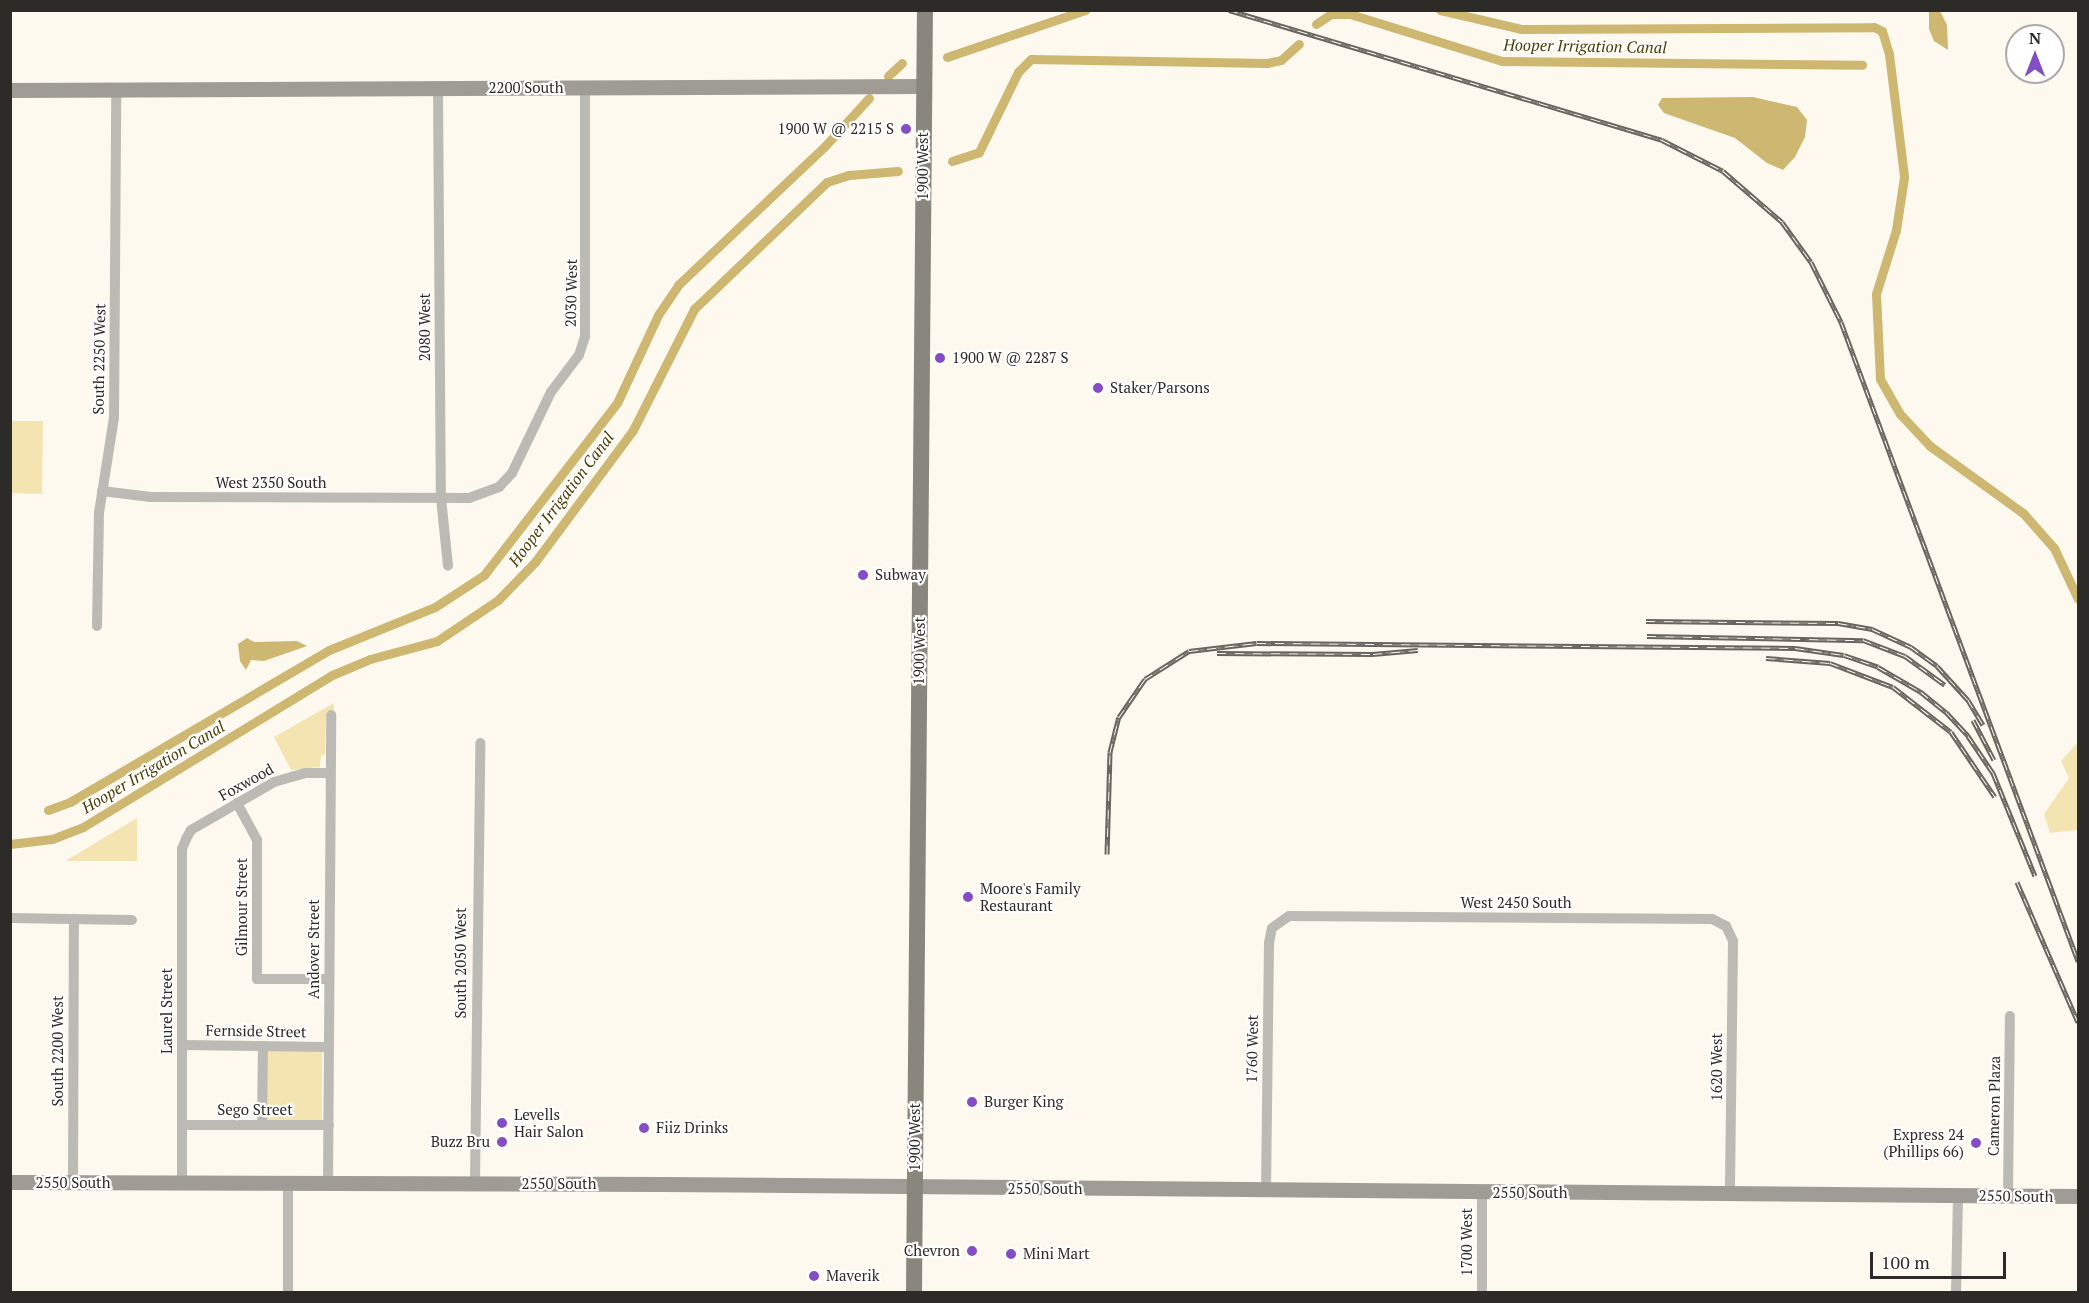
<!DOCTYPE html>
<html>
<head>
<meta charset="utf-8">
<style>
	body { margin:0 }
	#map { position:relative; width:2089px; height:1303px; overflow:hidden; background:#fdf9ee; font-family:"PT Serif",serif }
	div>[style] { position:absolute }
	.green>* { inset:0; background:#f4e4b2 }
	.water>* { inset:0; background:#ceb770 }
	.canal>* { height:9px; margin:-4.5px; padding:0 4.5px; transform-origin:4.5px; border-radius:4.5px; background:#ceb770 }
	.street>* { height:10px; margin:-5px; padding:0 5px; transform-origin:5px; border-radius:5px; background:#bcbab5 }
	.secondary>* { height:15px; margin:-7.5px; padding:0 7.5px; transform-origin:7.5px; border-radius:7.5px; background:#9e9c95 }
	.primary>* { height:16px; margin:-8px; padding:0 8px; transform-origin:8px; border-radius:8px; background:#88867d }
	.rail>* { height:5px; margin-top:-2.5px; transform-origin:0; background:repeating-linear-gradient(90deg,#fff 0 9px,#68655f 0 18px); box-sizing:border-box; border-block:2px solid #68655f }
	.dots>* { width:16px; height:16px; translate:-50% -50%; box-sizing:border-box; border:3px solid #fff; border-radius:50% }
	span { translate:-50% -50%; white-space:nowrap; text-align:center; line-height:1.15; -webkit-text-stroke:4.5px #fff; paint-order:stroke }
	.street-label { font-size:15px; color:#2d2b27 }
	.poi-label { font-size:15px; color:#2d2b27 }
	.right { translate:-100% -50%; text-align:right }
	.left { translate:0 -50%; text-align:left }
	.water-label { font-size:16px; color:#4c3c00; font-style:italic }
	.frame { position:absolute; inset:0; border:12px solid #2d2b27; pointer-events:none }
	.north { position:absolute; left:2005px; top:24px; width:60px; height:60px; box-sizing:border-box; background:#fff; border:2px solid #abaaa9; border-radius:50%; rotate:0deg; font-size:16px; font-weight:700; line-height:24px; text-align:center; color:#2d2b27 }
	.north::after { content:''; display:block; margin:auto; width:21px; height:27px; background:#844dc5; clip-path:polygon(50% 0,100% 100%,50% 72%,0 100%) }
	.scale { position:absolute; left:1870px; top:1252px; width:136px; height:27px; box-sizing:border-box; border:3px solid #2d2b27; border-top:0; padding-left:8px; font-size:18px; line-height:21px; white-space:nowrap; color:#2d2b27; -webkit-text-stroke:4px #fff; paint-order:stroke }
</style>
</head>
<body>
<div id="map">
	<div class="green">
		<div style="clip-path:polygon(10px 421px,43px 421px,42px 494px,11px 493px)"></div>
		<div style="clip-path:polygon(334px 703px,334px 711px,326px 715px,325px 755px,321px 755px,320px 767px,291px 770px,274px 737px)"></div>
		<div style="clip-path:polygon(2078px 742px,2078px 830px,2050px 833px,2044px 814px,2069px 778px,2061px 761px)"></div>
		<div style="clip-path:polygon(137px 818px,137px 861px,67px 861px,67px 860px)"></div>
		<div style="clip-path:polygon(265px 1050px,322px 1050px,322px 1120px,266px 1120px)"></div>
	</div>
	<div class="water">
		<div style="clip-path:polygon(1929px 11px,1940px 11px,1947px 25px,1948px 50px,1934px 41px,1929px 29px)"></div>
		<div style="clip-path:polygon(1753px 97px,1797px 107px,1807px 120px,1805px 137px,1795px 157px,1783px 170px,1767px 163px,1735px 138px,1664px 113px,1658px 105px,1662px 98px)"></div>
		<div style="clip-path:polygon(247px 638px,254px 642px,297px 641px,307px 646px,264px 661px,251px 660px,246px 670px,240px 661px,238px 644px)"></div>
	</div>
	<div class="canal">
		<div style="left:1440px;top:10px;width:83px;rotate:13.2deg"></div>
		<div style="left:1521px;top:29px;width:353px;rotate:-0.3deg"></div>
		<div style="left:1874px;top:27px;width:9px;rotate:27deg"></div>
		<div style="left:1882px;top:31px;width:24px;rotate:73deg"></div>
		<div style="left:1889px;top:54px;width:124px;rotate:83deg"></div>
		<div style="left:1904px;top:177px;width:54px;rotate:98.6deg"></div>
		<div style="left:1896px;top:230px;width:67px;rotate:107.4deg"></div>
		<div style="left:1876px;top:294px;width:85px;rotate:87.3deg"></div>
		<div style="left:1880px;top:379px;width:40px;rotate:60.3deg"></div>
		<div style="left:1900px;top:414px;width:44px;rotate:46.8deg"></div>
		<div style="left:1930px;top:446px;width:115px;rotate:35.8deg"></div>
		<div style="left:2023px;top:513px;width:47px;rotate:48.5deg"></div>
		<div style="left:2054px;top:548px;width:56px;rotate:64.8deg"></div>
		<div style="left:1316px;top:24px;width:18px;rotate:-34deg"></div>
		<div style="left:1331px;top:14px;width:19px"></div>
		<div style="left:1350px;top:14px;width:159px;rotate:17.2deg"></div>
		<div style="left:1502px;top:61px;width:360px;rotate:0.6deg"></div>
		<div style="left:947px;top:57px;width:146px;rotate:-18.8deg"></div>
		<div style="left:888px;top:76px;width:19px;rotate:-43deg"></div>
		<div style="left:952px;top:161px;width:28px;rotate:-18deg"></div>
		<div style="left:979px;top:152px;width:89px;rotate:-64deg"></div>
		<div style="left:1018px;top:72px;width:18px;rotate:-45deg"></div>
		<div style="left:1031px;top:59px;width:236px;rotate:1deg"></div>
		<div style="left:1267px;top:63px;width:14px;rotate:-12deg"></div>
		<div style="left:1281px;top:60px;width:24px;rotate:-42deg"></div>
		<div style="left:48px;top:810px;width:23px;rotate:-20deg"></div>
		<div style="left:70px;top:802px;width:300px;rotate:-30.4deg"></div>
		<div style="left:329px;top:650px;width:114px;rotate:-22.1deg"></div>
		<div style="left:435px;top:607px;width:59px;rotate:-33.1deg"></div>
		<div style="left:484px;top:575px;width:217px;rotate:-52.3deg"></div>
		<div style="left:617px;top:403px;width:97px;rotate:-65deg"></div>
		<div style="left:658px;top:315px;width:36px;rotate:-56deg"></div>
		<div style="left:678px;top:285px;width:202px;rotate:-43.4deg"></div>
		<div style="left:825px;top:146px;width:65px;rotate:-47.5deg"></div>
		<div style="left:10px;top:844px;width:42px;rotate:-6.8deg"></div>
		<div style="left:52px;top:839px;width:33px;rotate:-21deg"></div>
		<div style="left:83px;top:827px;width:292px;rotate:-31.4deg"></div>
		<div style="left:332px;top:675px;width:41px;rotate:-22.8deg"></div>
		<div style="left:370px;top:659px;width:69px;rotate:-15deg"></div>
		<div style="left:437px;top:641px;width:73px;rotate:-33.9deg"></div>
		<div style="left:498px;top:600px;width:53px;rotate:-45.8deg"></div>
		<div style="left:535px;top:562px;width:164px;rotate:-53.4deg"></div>
		<div style="left:633px;top:430px;width:136px;rotate:-63.2deg"></div>
		<div style="left:694px;top:309px;width:184px;rotate:-43.7deg"></div>
		<div style="left:827px;top:182px;width:23px;rotate:-18deg"></div>
		<div style="left:849px;top:175px;width:49px;rotate:-4.7deg"></div>
	</div>
	<div class="street">
		<div style="left:438px;top:88px;width:410px;rotate:89.6deg"></div>
		<div style="left:441px;top:498px;width:68px;rotate:84.1deg"></div>
		<div style="left:102px;top:491px;width:49px;rotate:7deg"></div>
		<div style="left:151px;top:497px;width:318px;rotate:0.2deg"></div>
		<div style="left:469px;top:498px;width:32px;rotate:-20deg"></div>
		<div style="left:499px;top:487px;width:19px;rotate:-47deg"></div>
		<div style="left:512px;top:473px;width:90px;rotate:-64.3deg"></div>
		<div style="left:551px;top:392px;width:46px;rotate:-52.9deg"></div>
		<div style="left:579px;top:355px;width:20px;rotate:-72deg"></div>
		<div style="left:585px;top:336px;width:248px;rotate:-90deg"></div>
		<div style="left:97px;top:626px;width:113px;rotate:-89deg"></div>
		<div style="left:99px;top:513px;width:97px;rotate:-81.1deg"></div>
		<div style="left:114px;top:417px;width:327px;rotate:-89.6deg"></div>
		<div style="left:237px;top:803px;width:42px;rotate:61.6deg"></div>
		<div style="left:257px;top:840px;width:139px;rotate:90deg"></div>
		<div style="left:257px;top:979px;width:72px"></div>
		<div style="left:10px;top:918px;width:122px;rotate:0.9deg"></div>
		<div style="left:182px;top:1045px;width:147px;rotate:0.8deg"></div>
		<div style="left:182px;top:1125px;width:147px"></div>
		<div style="left:262px;top:1125px;width:79px;rotate:-89.3deg"></div>
		<div style="left:73px;top:1183px;width:264px;rotate:-89.8deg"></div>
		<div style="left:182px;top:1183px;width:334px;rotate:-90deg"></div>
		<div style="left:182px;top:849px;width:11px;rotate:-68deg"></div>
		<div style="left:186px;top:839px;width:10px;rotate:-61deg"></div>
		<div style="left:191px;top:830px;width:96px;rotate:-30deg"></div>
		<div style="left:274px;top:782px;width:33px;rotate:-16deg"></div>
		<div style="left:306px;top:773px;width:24px"></div>
		<div style="left:288px;top:1183px;width:109px;rotate:90deg"></div>
		<div style="left:328px;top:1183px;width:468px;rotate:-89.6deg"></div>
		<div style="left:475px;top:1183px;width:440px;rotate:-89.3deg"></div>
		<div style="left:1266px;top:1190px;width:247px;rotate:-89.3deg"></div>
		<div style="left:1269px;top:943px;width:15px;rotate:-79deg"></div>
		<div style="left:1272px;top:928px;width:21px;rotate:-35deg"></div>
		<div style="left:1289px;top:916px;width:423px;rotate:0.4deg"></div>
		<div style="left:1712px;top:919px;width:16px;rotate:27deg"></div>
		<div style="left:1726px;top:926px;width:17px;rotate:65deg"></div>
		<div style="left:1733px;top:941px;width:253px;rotate:90.7deg"></div>
		<div style="left:2008px;top:1196px;width:180px;rotate:-89.4deg"></div>
		<div style="left:1482px;top:1292px;width:100px;rotate:-90deg"></div>
		<div style="left:1956px;top:1292px;width:97px;rotate:-88.8deg"></div>
	</div>
	<div class="secondary">
		<div style="left:10px;top:90px;width:914px;rotate:-0.25deg"></div>
		<div style="left:10px;top:1182px;width:652px;rotate:0.18deg"></div>
		<div style="left:662px;top:1184px;width:1416px;rotate:0.49deg"></div>
	</div>
	<div class="primary">
		<div style="left:914px;top:1292px;width:1282px;rotate:-89.51deg"></div>
	</div>
	<div class="rail">
		<div style="left:1229px;top:10px;width:452px;rotate:16.7deg"></div>
		<div style="left:1662px;top:140px;width:68px;rotate:26.9deg"></div>
		<div style="left:1723px;top:171px;width:78px;rotate:40.8deg"></div>
		<div style="left:1782px;top:222px;width:49px;rotate:54.1deg"></div>
		<div style="left:1811px;top:262px;width:67px;rotate:63.4deg"></div>
		<div style="left:1841px;top:322px;width:682px;rotate:69.65deg"></div>
		<div style="left:1646px;top:621px;width:192px;rotate:0.6deg"></div>
		<div style="left:1838px;top:623px;width:35px;rotate:10deg"></div>
		<div style="left:1872px;top:629px;width:43px;rotate:24.8deg"></div>
		<div style="left:1911px;top:647px;width:32px;rotate:36deg"></div>
		<div style="left:1937px;top:666px;width:46px;rotate:47.6deg"></div>
		<div style="left:1968px;top:700px;width:29px;rotate:59deg"></div>
		<div style="left:1647px;top:636px;width:216px;rotate:1.1deg"></div>
		<div style="left:1863px;top:640px;width:45px;rotate:20.9deg"></div>
		<div style="left:1905px;top:656px;width:49px;rotate:35.9deg"></div>
		<div style="left:1217px;top:653px;width:156px;rotate:0.4deg"></div>
		<div style="left:1373px;top:654px;width:45px;rotate:-5.1deg"></div>
		<div style="left:1766px;top:658px;width:64px;rotate:4.5deg"></div>
		<div style="left:1830px;top:663px;width:67px;rotate:20.9deg"></div>
		<div style="left:1893px;top:687px;width:73px;rotate:37.8deg"></div>
		<div style="left:1951px;top:732px;width:78px;rotate:55.9deg"></div>
		<div style="left:1973px;top:720px;width:45px;rotate:62.3deg"></div>
		<div style="left:1107px;top:854px;width:102px;rotate:-88.3deg"></div>
		<div style="left:1110px;top:752px;width:36px;rotate:-76deg"></div>
		<div style="left:1119px;top:717px;width:46px;rotate:-55.6deg"></div>
		<div style="left:1145px;top:679px;width:52px;rotate:-32.5deg"></div>
		<div style="left:1189px;top:651px;width:68px;rotate:-6.7deg"></div>
		<div style="left:1257px;top:643px;width:538px;rotate:0.53deg"></div>
		<div style="left:1795px;top:648px;width:49px;rotate:8.1deg"></div>
		<div style="left:1844px;top:655px;width:36px;rotate:19deg"></div>
		<div style="left:1878px;top:667px;width:50px;rotate:30.2deg"></div>
		<div style="left:1921px;top:692px;width:32px;rotate:39deg"></div>
		<div style="left:1946px;top:712px;width:33px;rotate:47deg"></div>
		<div style="left:1968px;top:736px;width:45px;rotate:56deg"></div>
		<div style="left:1993px;top:773px;width:111px;rotate:67.8deg"></div>
		<div style="left:2017px;top:882px;width:153px;rotate:66.5deg"></div>
	</div>
	<div class="dots">
		<div style="left:906px;top:129px;background:#844dc5"></div>
		<div style="left:940px;top:358px;background:#844dc5"></div>
		<div style="left:1098px;top:388px;background:#844dc5"></div>
		<div style="left:863px;top:575px;background:#844dc5"></div>
		<div style="left:968px;top:897px;background:#844dc5"></div>
		<div style="left:972px;top:1102px;background:#844dc5"></div>
		<div style="left:502px;top:1123px;background:#844dc5"></div>
		<div style="left:644px;top:1128px;background:#844dc5"></div>
		<div style="left:502px;top:1142px;background:#844dc5"></div>
		<div style="left:1976px;top:1143px;background:#844dc5"></div>
		<div style="left:972px;top:1251px;background:#844dc5"></div>
		<div style="left:1011px;top:1254px;background:#844dc5"></div>
		<div style="left:814px;top:1276px;background:#844dc5"></div>
	</div>
	<div class="street-label">
		<span style="left:526px;top:88px">2200 South</span>
		<span style="left:923px;top:166px;rotate:-90deg">1900 West</span>
		<span style="left:571px;top:293px;rotate:-89deg">2030 West</span>
		<span style="left:425px;top:327px;rotate:-90deg">2080 West</span>
		<span style="left:99px;top:359px;rotate:-89deg">South 2250 West</span>
		<span style="left:271px;top:483px">West 2350 South</span>
		<span style="left:919px;top:651px;rotate:-89deg">1900 West</span>
		<span style="left:246px;top:782px;rotate:-29deg">Foxwood</span>
		<span style="left:1516px;top:903px">West 2450 South</span>
		<span style="left:242px;top:907px;rotate:-90deg">Gilmour Street</span>
		<span style="left:314px;top:949px;rotate:-90deg">Andover Street</span>
		<span style="left:461px;top:963px;rotate:-90deg">South 2050 West</span>
		<span style="left:167px;top:1011px;rotate:-90deg">Laurel Street</span>
		<span style="left:256px;top:1031px;rotate:1deg">Fernside Street</span>
		<span style="left:1252px;top:1049px;rotate:-89deg">1760 West</span>
		<span style="left:58px;top:1051px;rotate:-90deg">South 2200 West</span>
		<span style="left:1717px;top:1067px;rotate:-90deg">1620 West</span>
		<span style="left:1994px;top:1106px;rotate:-89deg">Cameron Plaza</span>
		<span style="left:255px;top:1110px">Sego Street</span>
		<span style="left:915px;top:1137px;rotate:-90deg">1900 West</span>
		<span style="left:73px;top:1183px">2550 South</span>
		<span style="left:559px;top:1184px">2550 South</span>
		<span style="left:1045px;top:1189px">2550 South</span>
		<span style="left:1530px;top:1193px">2550 South</span>
		<span style="left:2016px;top:1196px;rotate:1deg">2550 South</span>
		<span style="left:1467px;top:1242px;rotate:-90deg">1700 West</span>
	</div>
	<div class="poi-label">
		<span class="right" style="left:894px;top:129px">1900 W @ 2215 S</span>
		<span class="left" style="left:952px;top:358px">1900 W @ 2287 S</span>
		<span class="left" style="left:1110px;top:388px">Staker/Parsons</span>
		<span class="left" style="left:875px;top:575px">Subway</span>
		<span class="left" style="left:980px;top:897px">Moore's Family<br>Restaurant</span>
		<span class="left" style="left:984px;top:1102px">Burger King</span>
		<span class="left" style="left:514px;top:1123px">Levells<br>Hair Salon</span>
		<span class="left" style="left:656px;top:1128px">Fiiz Drinks</span>
		<span class="right" style="left:1964px;top:1143px">Express 24<br>(Phillips 66)</span>
		<span class="right" style="left:490px;top:1142px">Buzz Bru</span>
		<span class="right" style="left:960px;top:1251px">Chevron</span>
		<span class="left" style="left:1023px;top:1254px">Mini Mart</span>
		<span class="left" style="left:826px;top:1276px">Maverik</span>
	</div>
	<div class="water-label">
		<span style="left:1585px;top:46px;rotate:1deg">Hooper Irrigation Canal</span>
		<span style="left:561px;top:499px;rotate:-53deg">Hooper Irrigation Canal</span>
		<span style="left:153px;top:767px;rotate:-31deg">Hooper Irrigation Canal</span>
	</div>
	<div class="frame"></div>
	<div class="north">N</div>
	<div class="scale">100 m</div>
</div>
</body>
</html>
